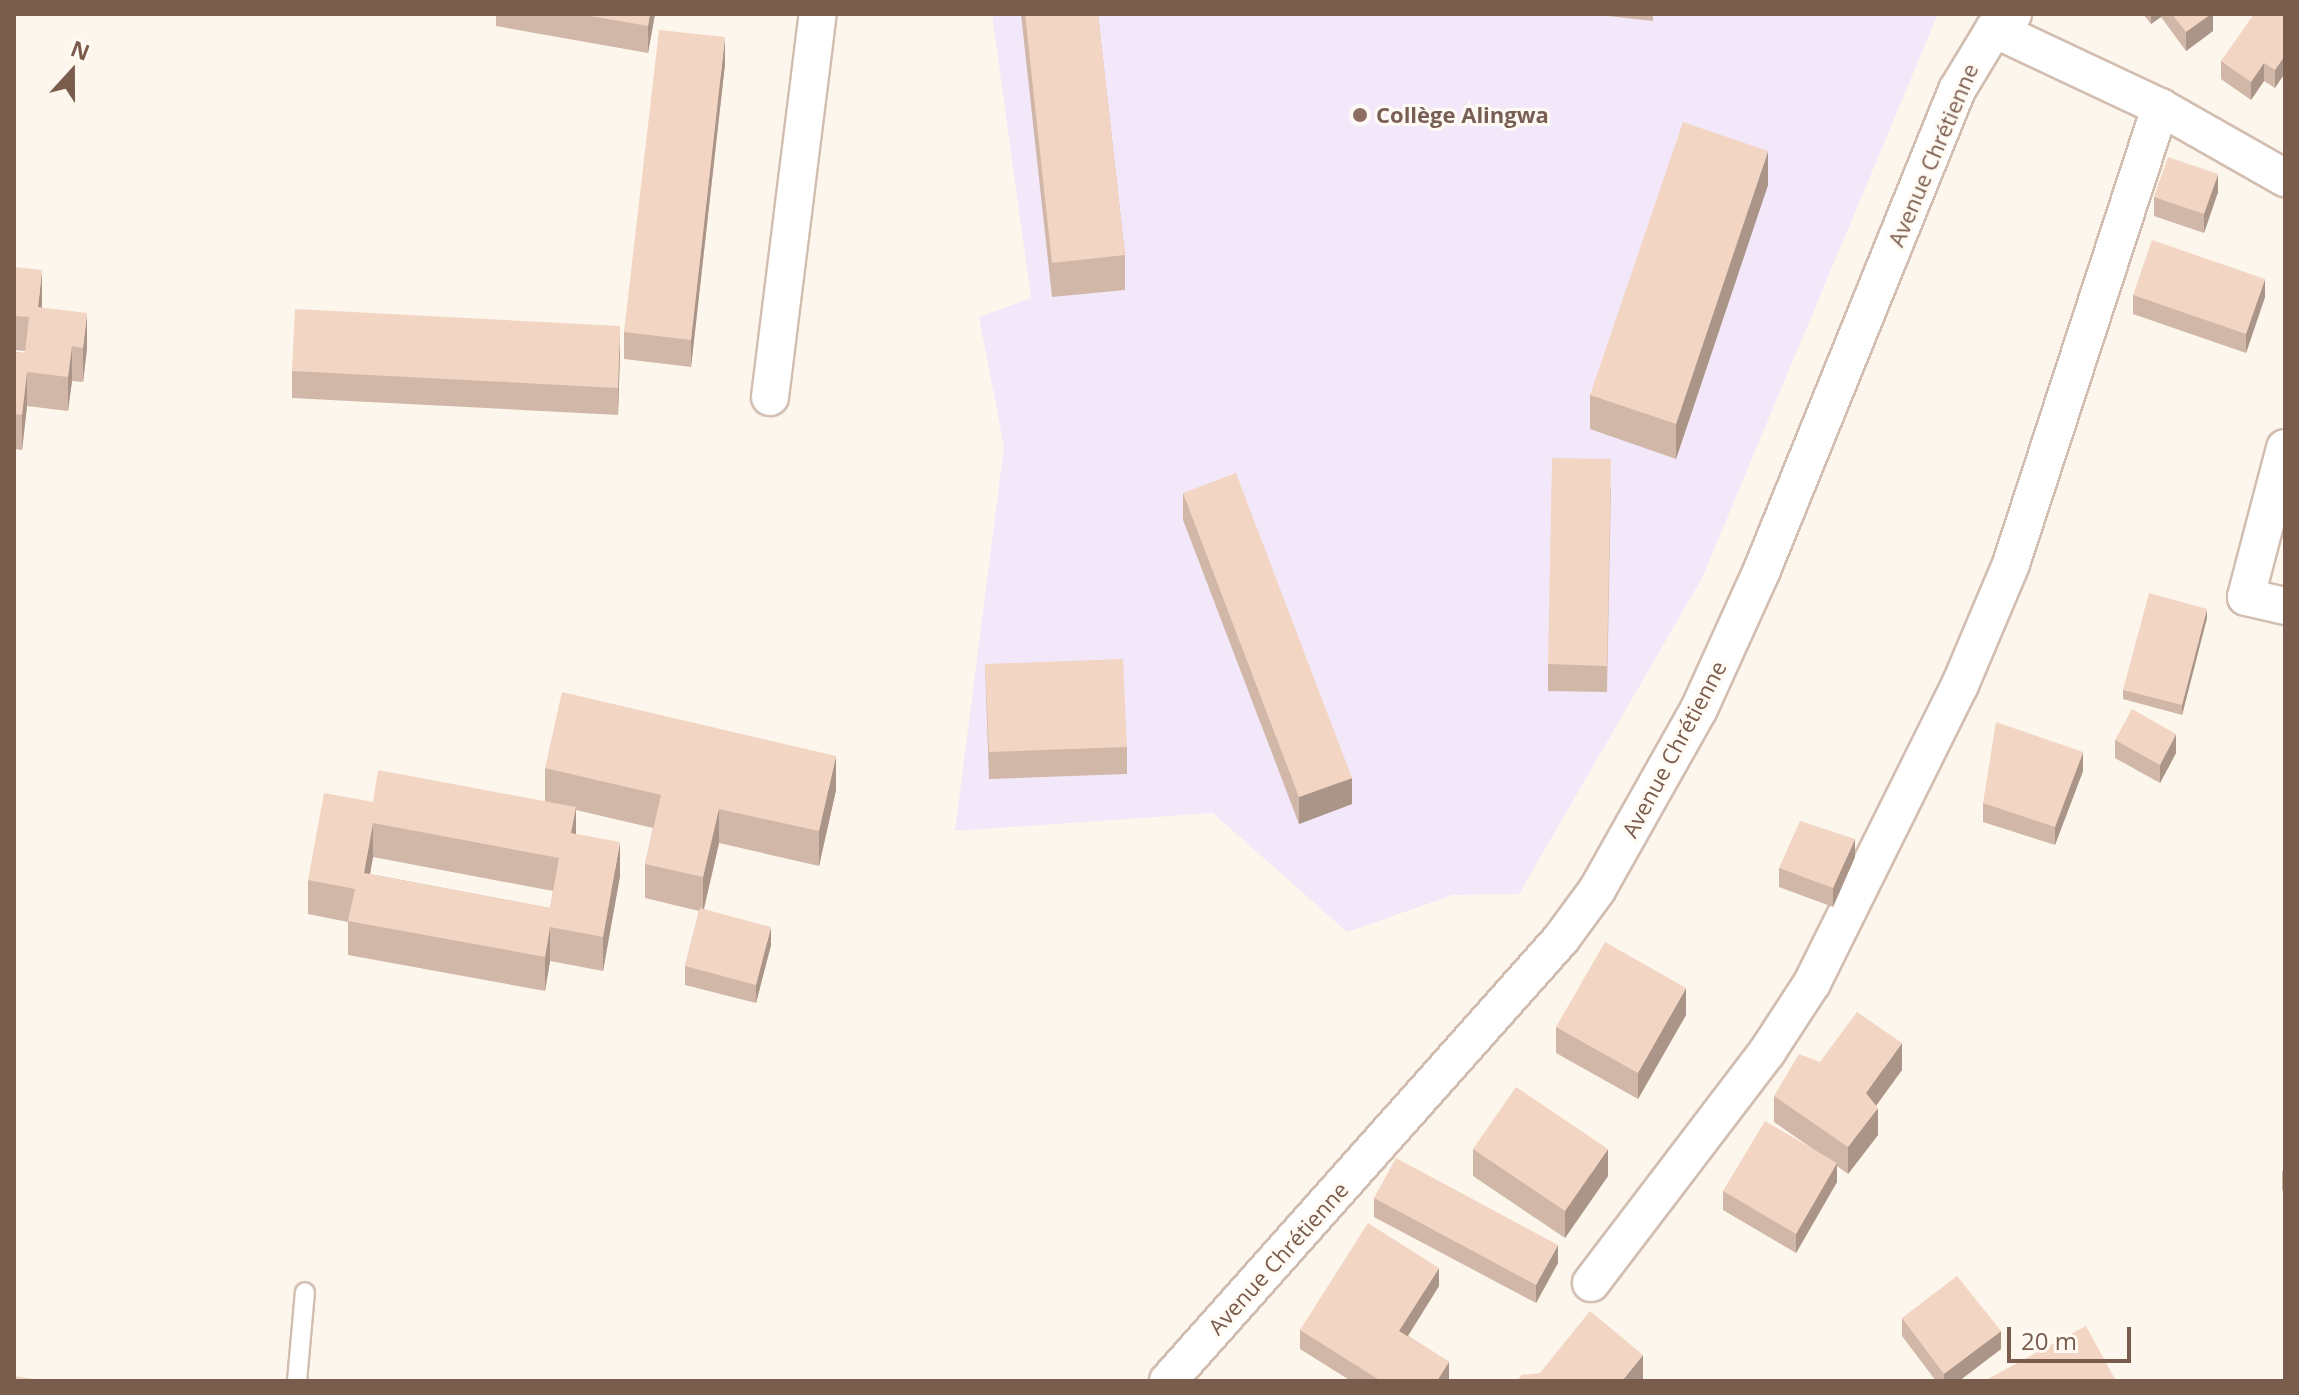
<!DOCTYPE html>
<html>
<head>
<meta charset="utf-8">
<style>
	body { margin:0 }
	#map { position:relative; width:2299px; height:1395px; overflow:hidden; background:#fdf6ec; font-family:"Open Sans",sans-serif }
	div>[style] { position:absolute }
	.education>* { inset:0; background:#f3e8fa }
	.roads { filter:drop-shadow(2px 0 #d1beb0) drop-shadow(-2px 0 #d1beb0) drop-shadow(0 2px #d1beb0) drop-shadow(0 -2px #d1beb0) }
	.lane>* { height:18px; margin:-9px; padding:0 9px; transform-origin:9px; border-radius:9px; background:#fff }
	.street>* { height:36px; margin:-18px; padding:0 18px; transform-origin:18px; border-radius:18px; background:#fff }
	.wall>* { inset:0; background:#d1b7a8 }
	.shaded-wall>* { inset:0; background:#aa9588 }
	.building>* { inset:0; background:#f3d5c3 }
	.dots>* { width:22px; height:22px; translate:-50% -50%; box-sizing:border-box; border:4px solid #fffaf3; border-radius:50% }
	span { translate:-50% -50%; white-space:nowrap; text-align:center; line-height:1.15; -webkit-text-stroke:6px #fffaf3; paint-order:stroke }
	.education-label { font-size:22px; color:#785e54; font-weight:700 }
	.left { translate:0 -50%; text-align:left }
	.street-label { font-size:22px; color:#7a5c4d }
	.frame { position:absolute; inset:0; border:16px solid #7a5c4d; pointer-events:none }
	.north { position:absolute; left:32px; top:32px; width:80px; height:80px; -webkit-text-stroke:6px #fffaf3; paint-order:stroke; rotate:21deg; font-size:22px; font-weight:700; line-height:32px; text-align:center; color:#7a5c4d }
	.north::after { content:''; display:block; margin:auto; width:28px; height:36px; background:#7a5c4d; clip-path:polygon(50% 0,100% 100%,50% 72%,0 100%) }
	.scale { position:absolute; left:2007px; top:1327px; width:124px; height:36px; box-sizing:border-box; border:4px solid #7a5c4d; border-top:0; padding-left:10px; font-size:24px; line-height:28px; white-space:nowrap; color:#7a5c4d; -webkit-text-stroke:6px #fffaf3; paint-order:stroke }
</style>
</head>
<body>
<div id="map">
	<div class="education">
		<div style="clip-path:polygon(992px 14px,1938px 14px,1702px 578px,1519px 894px,1453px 895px,1347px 932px,1213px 813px,955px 831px,1004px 447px,979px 317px,1031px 298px)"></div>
	</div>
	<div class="roads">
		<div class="lane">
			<div style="left:297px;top:1381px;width:89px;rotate:-84.9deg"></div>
		</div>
		<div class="street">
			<div style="left:1994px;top:29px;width:183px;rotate:25.2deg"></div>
			<div style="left:2160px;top:107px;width:144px;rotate:29.6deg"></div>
			<div style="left:770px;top:397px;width:386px;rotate:-82.9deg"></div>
			<div style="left:2285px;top:448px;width:154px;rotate:104.7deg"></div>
			<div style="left:2246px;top:597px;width:40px;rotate:13deg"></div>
			<div style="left:1591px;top:1283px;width:290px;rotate:-52.7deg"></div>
			<div style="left:1767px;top:1052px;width:82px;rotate:-56.9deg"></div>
			<div style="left:1812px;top:983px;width:333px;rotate:-63.6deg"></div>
			<div style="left:1960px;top:685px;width:131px;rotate:-67.1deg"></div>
			<div style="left:2011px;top:564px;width:481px;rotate:-71.9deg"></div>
			<div style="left:1168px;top:1381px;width:591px;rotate:-48.36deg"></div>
			<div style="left:1561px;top:939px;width:61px;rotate:-53.7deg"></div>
			<div style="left:1597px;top:890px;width:208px;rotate:-60.6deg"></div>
			<div style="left:1699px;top:709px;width:153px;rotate:-65.6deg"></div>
			<div style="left:1762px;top:570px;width:518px;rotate:-67.89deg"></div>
			<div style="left:1957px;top:90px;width:71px;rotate:-58.8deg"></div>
			<div style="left:1994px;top:29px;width:24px;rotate:-38deg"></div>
		</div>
	</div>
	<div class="wall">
		<div style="clip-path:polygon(496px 14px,655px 14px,648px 53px,496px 26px)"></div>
		<div style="clip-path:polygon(1021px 14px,1098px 14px,1125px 255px,1125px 290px,1052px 297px)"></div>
		<div style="clip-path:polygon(1589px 14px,1653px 14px,1653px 21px)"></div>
		<div style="clip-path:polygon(2143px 14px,2213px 14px,2213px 31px,2186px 51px,2161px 17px,2151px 24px)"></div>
		<div style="clip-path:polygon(2285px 14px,2275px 88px,2264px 81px,2251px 100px,2221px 79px,2221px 61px)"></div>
		<div style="clip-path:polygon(725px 64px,691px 367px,624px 359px,624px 332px)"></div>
		<div style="clip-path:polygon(1768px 185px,1676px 459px,1590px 429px,1590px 395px)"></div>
		<div style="clip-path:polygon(2218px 192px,2204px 233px,2154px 216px,2154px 197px)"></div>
		<div style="clip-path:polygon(14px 267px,42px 307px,87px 348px,83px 382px,72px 381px,68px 411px,27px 406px,22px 450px,14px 449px,14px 352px,25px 353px,25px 351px,14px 350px)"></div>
		<div style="clip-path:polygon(2133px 295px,2265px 297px,2246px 353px,2133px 314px)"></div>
		<div style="clip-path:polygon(620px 352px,618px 415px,292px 398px,292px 371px)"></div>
		<div style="clip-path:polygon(1611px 486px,1607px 692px,1548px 691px,1548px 664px)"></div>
		<div style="clip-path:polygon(1183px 493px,1352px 804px,1299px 824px,1183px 520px)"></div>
		<div style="clip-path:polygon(2207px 618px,2182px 715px,2123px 699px,2123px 690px)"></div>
		<div style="clip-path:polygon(985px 664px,1127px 747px,1127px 774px,989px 779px)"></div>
		<div style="clip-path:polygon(2115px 740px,2176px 753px,2160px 783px,2115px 758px)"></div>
		<div style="clip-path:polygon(evenodd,545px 768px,836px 790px,819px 866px,719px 843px,704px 909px,771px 945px,756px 1003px,685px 985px,685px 966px,699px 911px,645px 898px,645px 864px,653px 828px,576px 810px,576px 834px,620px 876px,603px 971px,550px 961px,545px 991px,348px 955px,348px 922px,308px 914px,308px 880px,373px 802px,545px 801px,545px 768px,373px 857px,553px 891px,550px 908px,370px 874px,373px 857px)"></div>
		<div style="clip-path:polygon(2083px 771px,2055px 845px,1983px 822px,1983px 803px)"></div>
		<div style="clip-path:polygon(1855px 857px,1833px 907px,1779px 887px,1779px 868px)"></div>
		<div style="clip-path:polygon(1686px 1015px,1638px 1099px,1556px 1053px,1556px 1027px)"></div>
		<div style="clip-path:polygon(1820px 1062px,1902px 1070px,1876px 1106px,1878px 1135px,1848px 1174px,1837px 1166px,1837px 1182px,1796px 1253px,1723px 1210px,1723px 1191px,1813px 1149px,1774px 1122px,1774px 1096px)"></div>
		<div style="clip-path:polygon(1473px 1149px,1608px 1176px,1565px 1238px,1473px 1176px)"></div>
		<div style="clip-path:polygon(2285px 1169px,2285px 1198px,2282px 1189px,2282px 1171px)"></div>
		<div style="clip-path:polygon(1374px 1198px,1558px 1263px,1536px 1303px,1374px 1217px)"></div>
		<div style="clip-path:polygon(1439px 1286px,1408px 1336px,1449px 1362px,1449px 1381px,1351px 1381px,1300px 1349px,1300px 1330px)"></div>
		<div style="clip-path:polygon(1902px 1318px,2001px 1349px,1959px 1381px,1936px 1381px,1902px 1336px)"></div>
	</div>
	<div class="shaded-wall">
		<div style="clip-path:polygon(650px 14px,655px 14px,648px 53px,648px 26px)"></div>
		<div style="clip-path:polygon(2151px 14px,2161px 14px,2161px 17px,2151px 24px)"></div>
		<div style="clip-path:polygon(2211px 14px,2213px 14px,2213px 31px,2186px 51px,2186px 32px)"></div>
		<div style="clip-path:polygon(725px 37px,725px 64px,691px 367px,691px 340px)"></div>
		<div style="clip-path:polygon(2285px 55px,2285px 73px,2275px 88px,2275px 70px)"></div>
		<div style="clip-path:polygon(2264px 63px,2264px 81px,2251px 100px,2251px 82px)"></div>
		<div style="clip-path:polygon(1768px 151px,1768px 185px,1676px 459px,1676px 424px)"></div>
		<div style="clip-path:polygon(2218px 174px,2218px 192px,2204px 233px,2204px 214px)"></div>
		<div style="clip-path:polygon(42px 270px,42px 305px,38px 341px,38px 307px)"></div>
		<div style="clip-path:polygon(2265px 279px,2265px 297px,2246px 353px,2246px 334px)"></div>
		<div style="clip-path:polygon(87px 313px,87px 348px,83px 382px,83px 348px)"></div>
		<div style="clip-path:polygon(620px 326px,620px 352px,618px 415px,618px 388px)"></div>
		<div style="clip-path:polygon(72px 346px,72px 381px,68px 411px,68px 377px)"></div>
		<div style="clip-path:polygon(27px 372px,27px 406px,22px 450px,22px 415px)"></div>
		<div style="clip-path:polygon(2207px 609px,2207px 618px,2182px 715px,2182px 705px)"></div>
		<div style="clip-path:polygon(2176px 734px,2176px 753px,2160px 783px,2160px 765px)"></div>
		<div style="clip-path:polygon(2083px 752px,2083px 771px,2055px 845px,2055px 827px)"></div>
		<div style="clip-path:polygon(836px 756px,836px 790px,819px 866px,819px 831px)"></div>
		<div style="clip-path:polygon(1352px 778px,1352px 804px,1299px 824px,1299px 797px)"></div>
		<div style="clip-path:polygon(576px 807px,576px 841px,571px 833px)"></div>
		<div style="clip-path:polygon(719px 809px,719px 843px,703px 912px,703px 877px)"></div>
		<div style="clip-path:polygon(373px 823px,373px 857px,364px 907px,364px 873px)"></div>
		<div style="clip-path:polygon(1855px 839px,1855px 857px,1833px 907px,1833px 888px)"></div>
		<div style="clip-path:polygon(620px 842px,620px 876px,603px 971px,603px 937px)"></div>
		<div style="clip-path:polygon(550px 927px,550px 961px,545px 991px,545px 957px)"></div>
		<div style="clip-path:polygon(771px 927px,771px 945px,756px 1003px,756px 985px)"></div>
		<div style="clip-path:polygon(1686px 988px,1686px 1015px,1638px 1099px,1638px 1073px)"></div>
		<div style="clip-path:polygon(1902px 1043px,1902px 1070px,1866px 1119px,1866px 1093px)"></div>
		<div style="clip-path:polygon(1878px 1108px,1878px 1135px,1848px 1174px,1848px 1147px)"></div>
		<div style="clip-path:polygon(1608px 1149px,1608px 1176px,1565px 1238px,1565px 1211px)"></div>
		<div style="clip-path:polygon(1837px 1163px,1837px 1182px,1796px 1253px,1796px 1234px)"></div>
		<div style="clip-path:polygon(1558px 1245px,1558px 1263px,1536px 1303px,1536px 1285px)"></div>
		<div style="clip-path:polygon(1439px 1268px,1439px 1286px,1399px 1350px,1399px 1331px)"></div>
		<div style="clip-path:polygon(2001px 1331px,2001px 1349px,1959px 1381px,1944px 1381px,1944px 1374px)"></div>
		<div style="clip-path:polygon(1643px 1355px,1643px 1381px,1622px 1381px)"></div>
		<div style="clip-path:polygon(1449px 1362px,1449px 1381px,1437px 1381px)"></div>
	</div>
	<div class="building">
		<div style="clip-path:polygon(579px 14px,650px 14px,648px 26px)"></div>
		<div style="clip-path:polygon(1025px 14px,1098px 14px,1125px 255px,1052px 263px)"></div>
		<div style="clip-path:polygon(2172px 14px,2211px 14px,2186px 32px)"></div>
		<div style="clip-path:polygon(2254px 14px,2285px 14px,2285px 55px,2275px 70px,2264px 63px,2251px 82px,2221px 61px)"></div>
		<div style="clip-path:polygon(659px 30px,725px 37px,691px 340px,624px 332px)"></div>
		<div style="clip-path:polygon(1683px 122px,1768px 151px,1676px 424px,1590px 395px)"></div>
		<div style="clip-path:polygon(2168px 157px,2218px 174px,2204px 214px,2154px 197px)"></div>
		<div style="clip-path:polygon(2152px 240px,2265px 279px,2246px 334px,2133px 295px)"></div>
		<div style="clip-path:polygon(14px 267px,42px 270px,38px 307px,87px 313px,83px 348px,72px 346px,68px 377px,27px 372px,22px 415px,14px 414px,14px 352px,25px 353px,29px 317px,14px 316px)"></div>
		<div style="clip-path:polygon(295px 309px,620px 326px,618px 388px,292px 371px)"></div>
		<div style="clip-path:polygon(1552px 458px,1611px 459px,1607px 666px,1548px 664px)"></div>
		<div style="clip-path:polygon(1236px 473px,1352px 778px,1299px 797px,1183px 493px)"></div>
		<div style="clip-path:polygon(2149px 593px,2207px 609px,2182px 705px,2123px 690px)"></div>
		<div style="clip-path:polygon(1123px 659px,1127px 747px,989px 752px,985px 664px)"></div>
		<div style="clip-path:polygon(562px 692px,836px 756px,819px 831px,719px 809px,703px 877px,645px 864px,661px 795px,545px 768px)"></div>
		<div style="clip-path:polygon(2132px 709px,2176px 734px,2160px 765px,2115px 740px)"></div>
		<div style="clip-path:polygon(1996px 722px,2083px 752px,2055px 827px,1983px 803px)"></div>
		<div style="clip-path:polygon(evenodd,378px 770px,576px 807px,571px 833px,620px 842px,603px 937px,550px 927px,545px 957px,348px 921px,355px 889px,308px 880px,324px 793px,373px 802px,378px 770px,373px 823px,559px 858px,550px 908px,364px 873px,373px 823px)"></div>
		<div style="clip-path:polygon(1800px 821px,1855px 839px,1833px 888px,1779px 868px)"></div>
		<div style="clip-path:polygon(700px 908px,771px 927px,756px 985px,685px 966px)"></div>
		<div style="clip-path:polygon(1605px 942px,1686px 988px,1638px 1073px,1556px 1027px)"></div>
		<div style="clip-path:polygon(1857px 1012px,1902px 1043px,1866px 1093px,1878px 1108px,1848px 1147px,1774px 1096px,1799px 1054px,1820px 1062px)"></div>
		<div style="clip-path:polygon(1516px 1087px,1608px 1149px,1565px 1211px,1473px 1149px)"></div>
		<div style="clip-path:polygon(1765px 1121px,1837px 1163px,1796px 1234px,1723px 1191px)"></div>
		<div style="clip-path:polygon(1396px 1158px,1558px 1245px,1536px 1285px,1374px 1198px)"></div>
		<div style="clip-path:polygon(1368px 1223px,1439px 1268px,1399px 1331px,1449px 1362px,1437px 1381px,1381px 1381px,1300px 1330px)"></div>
		<div style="clip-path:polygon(1957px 1276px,2001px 1331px,1944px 1374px,1902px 1318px)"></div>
		<div style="clip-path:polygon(1590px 1311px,1643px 1355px,1622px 1381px,1516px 1381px,1522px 1375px,1540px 1373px)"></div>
		<div style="clip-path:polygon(2086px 1326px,2116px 1381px,1984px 1381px)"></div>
		<div style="clip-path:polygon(14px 1376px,47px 1381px,14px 1381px)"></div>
	</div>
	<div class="dots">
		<div style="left:1360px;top:115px;background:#8d6e63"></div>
	</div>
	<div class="education-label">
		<span class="left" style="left:1376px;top:115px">Collège Alingwa</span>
	</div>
	<div class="street-label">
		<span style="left:1933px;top:155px;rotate:-67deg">Avenue Chrétienne</span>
		<span style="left:1674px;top:749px;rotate:-62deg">Avenue Chrétienne</span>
		<span style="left:1278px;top:1258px;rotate:-48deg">Avenue Chrétienne</span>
	</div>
	<div class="frame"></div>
	<div class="north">N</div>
	<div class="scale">20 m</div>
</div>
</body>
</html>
